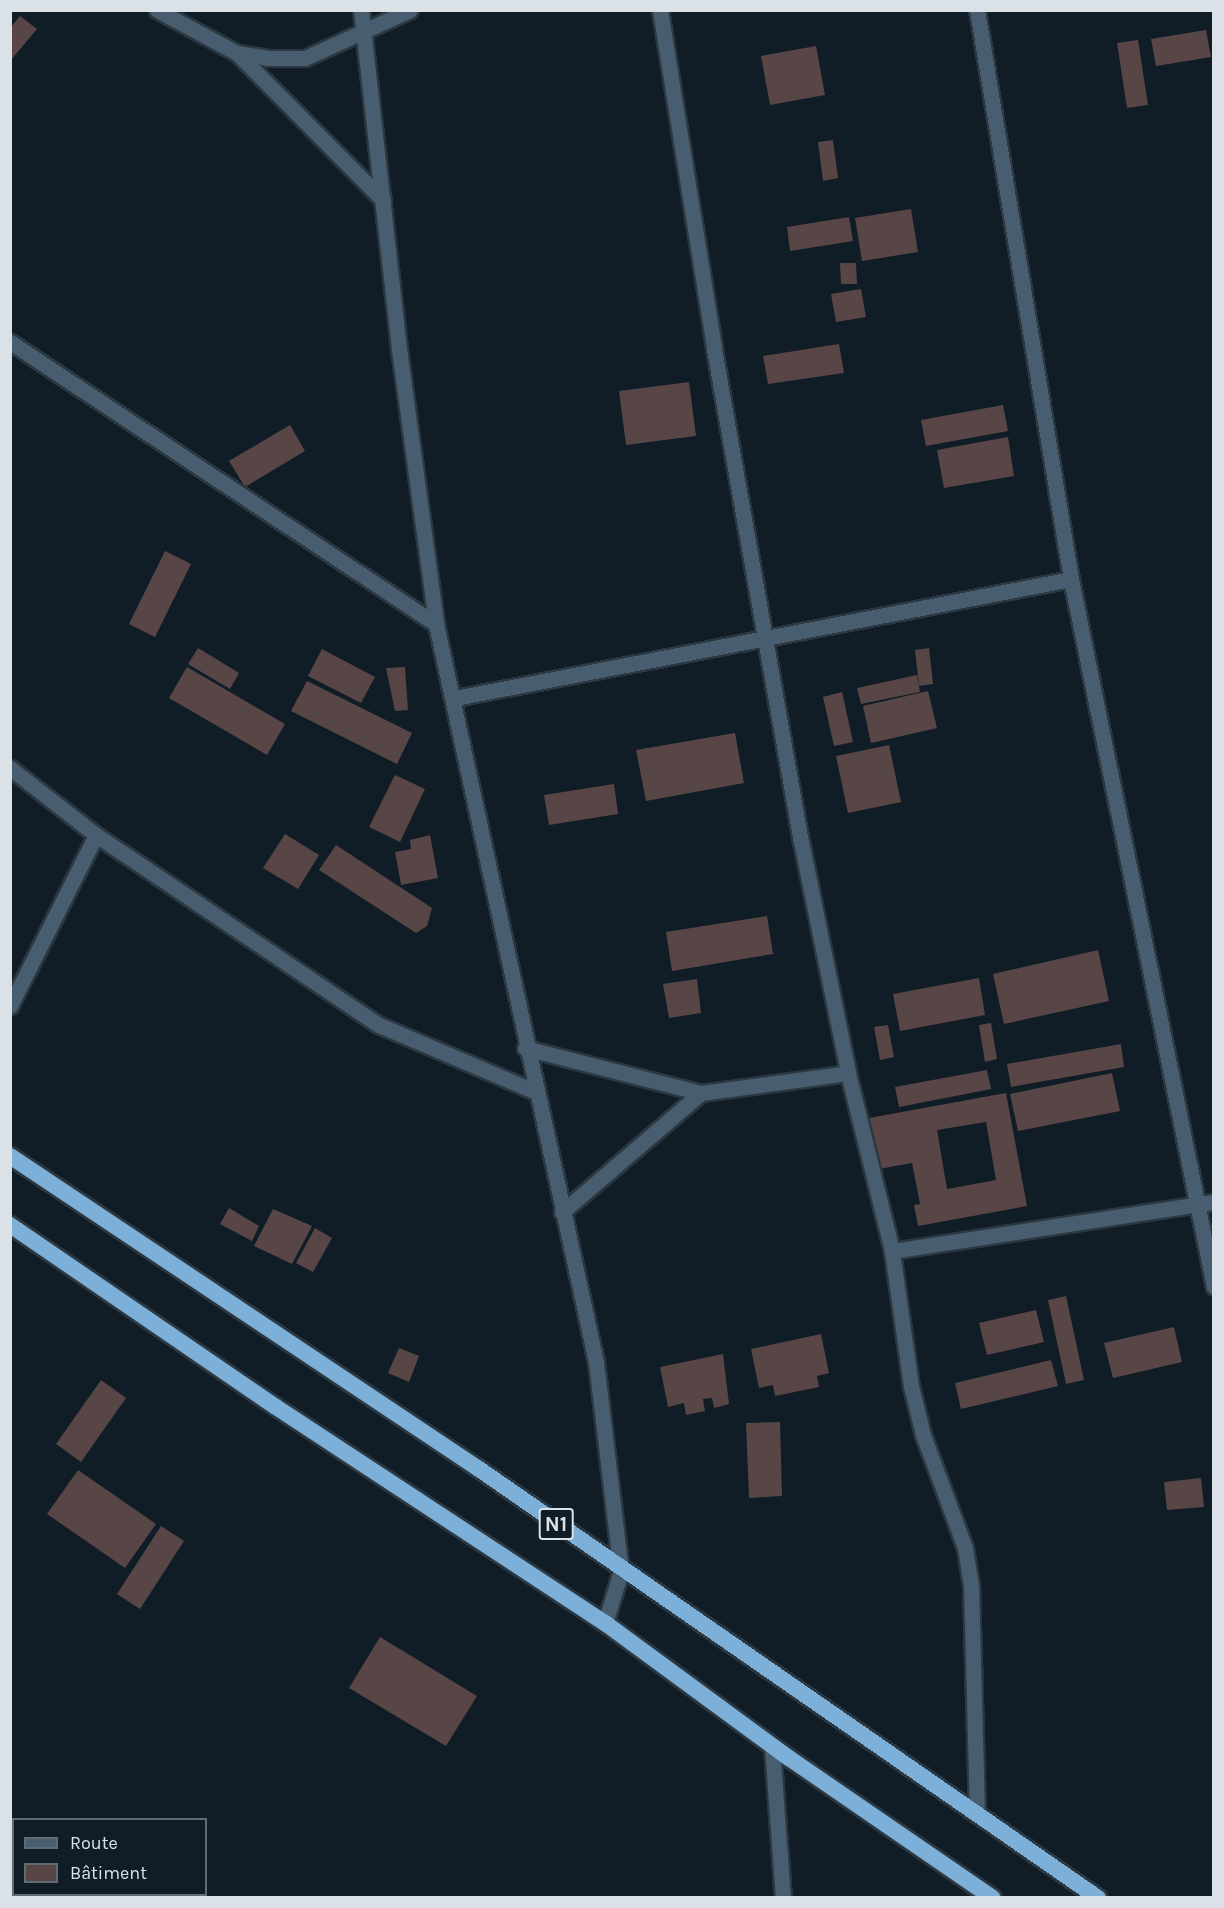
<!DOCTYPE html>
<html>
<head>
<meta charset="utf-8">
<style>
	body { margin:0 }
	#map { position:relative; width:1224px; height:1908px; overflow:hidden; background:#101c26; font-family:Karla,sans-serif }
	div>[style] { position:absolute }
	.building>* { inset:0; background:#584647 }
	.roads { filter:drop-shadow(2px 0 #2c3841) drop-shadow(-2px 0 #2c3841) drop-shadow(0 2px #2c3841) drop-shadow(0 -2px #2c3841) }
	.minor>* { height:15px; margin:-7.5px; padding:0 7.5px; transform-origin:7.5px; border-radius:7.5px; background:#485e70 }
	.trunk>* { height:16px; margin:-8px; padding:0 8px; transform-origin:8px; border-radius:8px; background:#7cb0d8 }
	span { translate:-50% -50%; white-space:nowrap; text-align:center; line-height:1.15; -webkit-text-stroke:4.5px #101c26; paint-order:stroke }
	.shield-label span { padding:2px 4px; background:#101c26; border:2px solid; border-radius:4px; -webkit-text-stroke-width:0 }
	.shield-label { font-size:21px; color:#dae2e8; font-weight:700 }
	.frame { position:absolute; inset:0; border:12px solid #dae2e8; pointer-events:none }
	.legend { position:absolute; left:12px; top:1818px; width:195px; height:78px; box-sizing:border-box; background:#101c26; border:2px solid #616b74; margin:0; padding:8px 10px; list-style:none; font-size:18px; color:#dae2e8 }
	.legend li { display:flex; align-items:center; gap:12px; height:30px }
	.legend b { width:30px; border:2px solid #616b74 }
</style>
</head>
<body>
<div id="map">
	<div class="building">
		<div style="clip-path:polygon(20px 16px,37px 29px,10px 61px,10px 28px)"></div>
		<div style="clip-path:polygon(1206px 30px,1211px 57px,1156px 66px,1151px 39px)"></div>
		<div style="clip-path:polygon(1138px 40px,1148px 105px,1127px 108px,1117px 43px)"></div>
		<div style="clip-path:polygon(816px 46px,825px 95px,770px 105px,761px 56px)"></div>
		<div style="clip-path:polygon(833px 140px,838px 178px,823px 181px,818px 142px)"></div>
		<div style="clip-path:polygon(911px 209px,918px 252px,862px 261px,855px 218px)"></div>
		<div style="clip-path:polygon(849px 217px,853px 241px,790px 251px,787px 227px)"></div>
		<div style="clip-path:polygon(840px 263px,856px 263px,857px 284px,841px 284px)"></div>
		<div style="clip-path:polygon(861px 289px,866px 317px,836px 322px,831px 294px)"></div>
		<div style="clip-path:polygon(839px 344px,844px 373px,768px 384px,763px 356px)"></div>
		<div style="clip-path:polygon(689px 382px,696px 436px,626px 445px,619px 391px)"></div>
		<div style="clip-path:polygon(1003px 405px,1008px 431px,926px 446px,921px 420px)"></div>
		<div style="clip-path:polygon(290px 425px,305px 451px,245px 487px,229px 461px)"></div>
		<div style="clip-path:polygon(1008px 437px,1014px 476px,944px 488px,937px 450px)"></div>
		<div style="clip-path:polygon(165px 551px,191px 564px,155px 637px,129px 624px)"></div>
		<div style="clip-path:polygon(198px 648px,239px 673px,230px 689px,188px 664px)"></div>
		<div style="clip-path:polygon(929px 648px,933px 684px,919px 686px,915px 650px)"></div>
		<div style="clip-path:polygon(322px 649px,375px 677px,361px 703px,308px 676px)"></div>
		<div style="clip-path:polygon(187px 667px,285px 724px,267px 755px,169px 698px)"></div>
		<div style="clip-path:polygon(405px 667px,408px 710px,395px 711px,386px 668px)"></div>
		<div style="clip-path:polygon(917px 675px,920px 692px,861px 704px,857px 688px)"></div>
		<div style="clip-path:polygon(307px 681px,412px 733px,397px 764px,291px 711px)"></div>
		<div style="clip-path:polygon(928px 691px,937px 728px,871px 743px,863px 706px)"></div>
		<div style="clip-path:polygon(842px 692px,853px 742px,834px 746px,823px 697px)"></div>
		<div style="clip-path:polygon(735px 733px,744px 783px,646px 801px,636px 750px)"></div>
		<div style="clip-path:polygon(889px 745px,901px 802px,848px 813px,836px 756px)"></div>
		<div style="clip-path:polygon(395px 775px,425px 789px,400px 842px,369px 827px)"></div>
		<div style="clip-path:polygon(614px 784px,618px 814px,549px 825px,544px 795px)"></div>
		<div style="clip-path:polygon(285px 834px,319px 855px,298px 889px,263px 868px)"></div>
		<div style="clip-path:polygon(430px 835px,438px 878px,401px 885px,395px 852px,411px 849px,410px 840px)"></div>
		<div style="clip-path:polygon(336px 845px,432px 908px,427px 926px,416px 933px,319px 870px)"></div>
		<div style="clip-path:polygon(767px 916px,773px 954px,672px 971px,666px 932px)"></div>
		<div style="clip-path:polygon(1098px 950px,1109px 1001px,1004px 1024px,993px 974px)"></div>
		<div style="clip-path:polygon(979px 978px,985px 1015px,900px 1031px,893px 994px)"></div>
		<div style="clip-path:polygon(697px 979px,701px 1013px,669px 1018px,663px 984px)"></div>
		<div style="clip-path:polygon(991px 1023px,997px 1059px,985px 1062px,979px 1025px)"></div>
		<div style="clip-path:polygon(888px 1025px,894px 1057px,880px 1060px,874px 1027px)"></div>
		<div style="clip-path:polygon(1121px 1044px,1124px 1067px,1011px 1087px,1007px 1064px)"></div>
		<div style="clip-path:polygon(987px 1070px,991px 1089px,899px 1107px,895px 1087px)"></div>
		<div style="clip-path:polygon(1112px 1073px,1120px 1111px,1018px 1131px,1010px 1094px)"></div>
		<div style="clip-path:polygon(evenodd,1006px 1093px,1027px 1206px,918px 1226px,914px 1205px,920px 1204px,912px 1163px,879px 1169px,869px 1118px,1006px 1093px,986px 1122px,996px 1180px,947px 1189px,937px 1130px,986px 1122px)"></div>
		<div style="clip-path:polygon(229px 1208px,259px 1226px,252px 1241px,220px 1224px)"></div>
		<div style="clip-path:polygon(273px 1209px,312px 1226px,292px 1264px,254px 1246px)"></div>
		<div style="clip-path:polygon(315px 1228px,332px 1238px,313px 1272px,296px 1263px)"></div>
		<div style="clip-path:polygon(1066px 1296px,1084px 1380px,1066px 1384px,1048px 1300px)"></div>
		<div style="clip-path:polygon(1036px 1310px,1044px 1342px,987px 1355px,979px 1323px)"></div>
		<div style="clip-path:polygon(1174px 1327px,1182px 1362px,1113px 1378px,1104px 1343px)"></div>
		<div style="clip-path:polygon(821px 1334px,829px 1373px,817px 1376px,819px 1387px,775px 1396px,773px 1385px,759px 1388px,751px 1349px)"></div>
		<div style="clip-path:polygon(399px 1348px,419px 1356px,409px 1382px,388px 1373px)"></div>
		<div style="clip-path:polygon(723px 1354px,729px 1404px,714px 1408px,712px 1398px,703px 1399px,705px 1411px,686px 1415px,684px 1403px,668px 1407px,660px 1367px)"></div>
		<div style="clip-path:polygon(1051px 1360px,1058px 1386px,961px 1409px,955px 1383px)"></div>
		<div style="clip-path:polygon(101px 1380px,126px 1398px,81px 1462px,56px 1444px)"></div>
		<div style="clip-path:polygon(780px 1422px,782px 1496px,749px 1498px,746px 1423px)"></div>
		<div style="clip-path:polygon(78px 1470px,156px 1524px,125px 1568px,47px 1514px)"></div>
		<div style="clip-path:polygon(1201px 1478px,1204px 1507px,1167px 1510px,1164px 1482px)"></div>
		<div style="clip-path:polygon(161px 1526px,184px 1541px,140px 1609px,117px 1594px)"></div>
		<div style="clip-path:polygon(380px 1637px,477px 1696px,446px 1746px,349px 1688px)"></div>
	</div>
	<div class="roads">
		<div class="minor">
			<div style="left:157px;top:10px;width:91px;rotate:28.3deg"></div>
			<div style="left:237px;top:53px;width:30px;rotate:9deg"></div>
			<div style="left:267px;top:58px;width:38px"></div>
			<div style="left:305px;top:58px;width:115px;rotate:-24.6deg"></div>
			<div style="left:361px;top:10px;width:348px;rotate:83.6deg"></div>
			<div style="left:400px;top:356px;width:270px;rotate:82.3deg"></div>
			<div style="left:436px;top:624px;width:755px;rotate:77.77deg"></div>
			<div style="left:596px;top:1362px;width:210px;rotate:83.2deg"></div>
			<div style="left:621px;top:1571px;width:54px;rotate:107.1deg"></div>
			<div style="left:660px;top:10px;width:343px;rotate:80.9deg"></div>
			<div style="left:714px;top:349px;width:500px;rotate:80deg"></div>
			<div style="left:801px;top:841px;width:237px;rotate:78.5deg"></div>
			<div style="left:848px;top:1073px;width:183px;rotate:76.1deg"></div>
			<div style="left:892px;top:1251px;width:136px;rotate:82deg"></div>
			<div style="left:911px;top:1386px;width:50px;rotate:76.2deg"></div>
			<div style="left:923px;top:1435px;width:121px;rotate:69.6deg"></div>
			<div style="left:965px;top:1548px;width:37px;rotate:81deg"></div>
			<div style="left:971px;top:1585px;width:230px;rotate:88.5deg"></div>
			<div style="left:977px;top:10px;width:577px;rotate:80.62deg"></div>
			<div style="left:1071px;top:579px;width:722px;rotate:78.58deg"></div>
			<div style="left:237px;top:53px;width:207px;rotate:45.2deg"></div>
			<div style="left:10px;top:342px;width:511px;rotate:33.5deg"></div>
			<div style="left:455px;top:698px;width:627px;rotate:-10.93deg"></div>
			<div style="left:10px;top:768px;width:109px;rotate:37.9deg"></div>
			<div style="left:96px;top:835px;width:341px;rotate:33.9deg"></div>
			<div style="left:379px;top:1025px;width:168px;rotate:23.1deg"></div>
			<div style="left:10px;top:1006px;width:191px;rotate:-63.3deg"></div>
			<div style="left:525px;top:1048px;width:182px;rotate:14.3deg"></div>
			<div style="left:701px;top:1093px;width:148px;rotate:-7.7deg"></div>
			<div style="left:562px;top:1212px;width:183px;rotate:-40.6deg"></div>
			<div style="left:892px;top:1251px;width:326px;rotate:-8.7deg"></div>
			<div style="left:772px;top:1746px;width:152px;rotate:85.9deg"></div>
		</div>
		<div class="trunk">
			<div style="left:10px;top:1156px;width:564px;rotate:33.72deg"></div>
			<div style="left:479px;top:1469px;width:753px;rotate:34.72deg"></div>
			<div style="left:10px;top:1225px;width:322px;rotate:34.4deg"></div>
			<div style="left:276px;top:1407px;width:394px;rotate:33.3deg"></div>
			<div style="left:605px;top:1623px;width:228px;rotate:36.3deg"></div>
			<div style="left:789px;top:1758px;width:247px;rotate:34.5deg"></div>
		</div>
	</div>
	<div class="shield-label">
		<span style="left:556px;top:1524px">N1</span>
	</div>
	<div class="frame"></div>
	<ul class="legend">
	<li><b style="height:8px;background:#485e70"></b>Route</li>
	<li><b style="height:16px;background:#584647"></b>Bâtiment</li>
	</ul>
</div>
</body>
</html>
